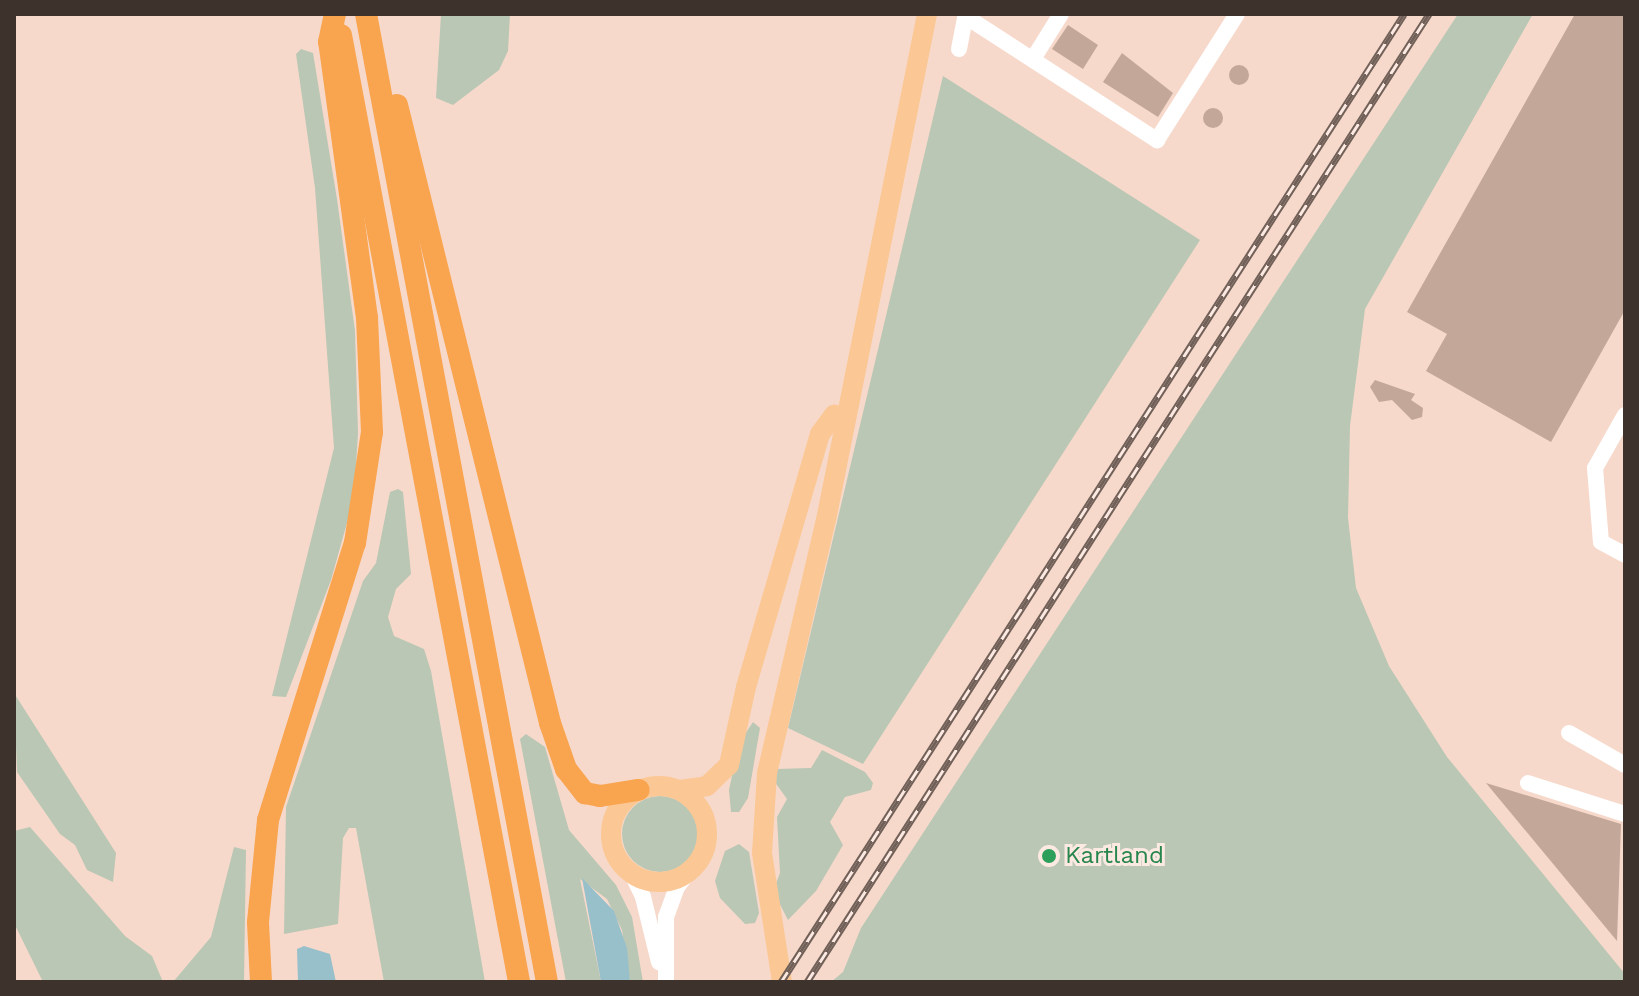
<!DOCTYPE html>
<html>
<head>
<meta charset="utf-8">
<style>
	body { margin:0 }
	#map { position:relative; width:1639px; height:996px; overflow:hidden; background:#f7d9cb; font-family:"Work Sans",sans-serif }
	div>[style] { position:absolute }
	.green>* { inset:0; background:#b9c7b4 }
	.round { border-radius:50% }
	.water>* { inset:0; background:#98c0cb }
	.building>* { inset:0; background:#c3a799 }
	.minor>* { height:16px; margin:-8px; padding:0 8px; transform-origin:8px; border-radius:8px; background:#fff }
	.major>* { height:20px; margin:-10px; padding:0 10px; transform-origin:10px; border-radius:10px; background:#fbc895 }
	.major>.ring { margin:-10px; padding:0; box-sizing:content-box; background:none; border:20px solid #fbc895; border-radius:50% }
	.highway>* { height:22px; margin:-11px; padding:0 11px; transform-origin:11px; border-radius:11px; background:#f9a44f }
	.rail>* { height:7px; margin-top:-3.5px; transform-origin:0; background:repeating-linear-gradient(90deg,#fce9e1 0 12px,#706058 0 24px); box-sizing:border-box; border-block:2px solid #706058 }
	.dots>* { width:22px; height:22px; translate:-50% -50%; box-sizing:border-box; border:4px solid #fce9e1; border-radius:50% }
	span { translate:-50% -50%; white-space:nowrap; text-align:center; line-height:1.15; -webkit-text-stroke:6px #fce9e1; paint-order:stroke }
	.leisure-label { font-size:24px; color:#27864d }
	.left { translate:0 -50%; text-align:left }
	.frame { position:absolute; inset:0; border:16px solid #3d322c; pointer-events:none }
</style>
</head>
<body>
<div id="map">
	<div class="green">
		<div style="clip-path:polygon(441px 14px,510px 14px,508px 51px,499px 70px,453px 105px,436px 98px)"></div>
		<div style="clip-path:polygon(1458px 14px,1533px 14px,1365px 309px,1350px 426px,1348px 518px,1356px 588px,1389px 666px,1447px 757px,1625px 974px,1625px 982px,831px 982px,843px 972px,861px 928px)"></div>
		<div style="clip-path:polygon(301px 49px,313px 53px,337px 199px,355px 331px,358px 433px,354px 498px,331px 580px,286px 697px,272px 696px,334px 448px,315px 188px,296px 54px)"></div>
		<div style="clip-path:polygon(943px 76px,1200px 240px,863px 764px,788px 728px)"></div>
		<div style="clip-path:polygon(398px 489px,403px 492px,411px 574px,396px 589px,388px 617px,394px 636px,424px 649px,431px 671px,485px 982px,384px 982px,356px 828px,349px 828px,343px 838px,338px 924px,284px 934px,286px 807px,363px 581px,376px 563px,390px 492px)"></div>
		<div style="clip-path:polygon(14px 693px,116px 853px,113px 882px,87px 870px,75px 845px,60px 834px,17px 772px)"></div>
		<div style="clip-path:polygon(753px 722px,760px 728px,748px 798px,739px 812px,731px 812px,729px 790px,739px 743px)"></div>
		<div style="clip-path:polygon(526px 734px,545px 747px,569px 830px,616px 885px,632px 917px,643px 982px,630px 982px,622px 930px,607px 899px,580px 879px,601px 982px,566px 982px,520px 739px)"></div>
		<div style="clip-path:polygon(822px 750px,865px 772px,873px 783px,871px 790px,845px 797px,830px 822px,843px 845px,816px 891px,788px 920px,773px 891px,780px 873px,777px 817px,787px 799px,772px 778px,776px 769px,811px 768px)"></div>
		<div class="round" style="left:622px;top:796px;width:76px;height:76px"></div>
		<div style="clip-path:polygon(30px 827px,125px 936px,152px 956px,163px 982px,43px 982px,14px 923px,14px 831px)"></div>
		<div style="clip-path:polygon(739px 844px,749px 852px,759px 913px,755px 923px,745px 924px,720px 898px,715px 881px,725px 851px)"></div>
		<div style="clip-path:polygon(234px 847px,246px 850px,244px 982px,173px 982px,211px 937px)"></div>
	</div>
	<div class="water">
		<div style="clip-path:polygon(582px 878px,614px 911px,627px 948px,630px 982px,601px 982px)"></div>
		<div style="clip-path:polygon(304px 946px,330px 954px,336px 982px,298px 982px,297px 949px)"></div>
	</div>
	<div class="building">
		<div style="clip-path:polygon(1575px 14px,1625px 14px,1625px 310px,1551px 442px,1426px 371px,1447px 334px,1407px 312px)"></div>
		<div style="clip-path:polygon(1068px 25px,1098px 45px,1083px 69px,1052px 49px)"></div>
		<div style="clip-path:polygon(1122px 53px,1173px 93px,1158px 117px,1103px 82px)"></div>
		<div class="round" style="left:1229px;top:65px;width:20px;height:20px"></div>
		<div class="round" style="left:1203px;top:108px;width:20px;height:20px"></div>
		<div style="clip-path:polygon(1375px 380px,1415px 394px,1411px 400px,1423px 408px,1422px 417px,1412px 420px,1392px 400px,1379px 402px,1370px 387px)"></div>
		<div style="clip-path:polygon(1486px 783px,1621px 824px,1617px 941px)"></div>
	</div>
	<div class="minor">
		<div style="left:965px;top:16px;width:229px;rotate:32.9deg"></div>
		<div style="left:1157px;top:140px;width:149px;rotate:-57.6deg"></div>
		<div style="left:959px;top:49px;width:36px;rotate:-79deg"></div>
		<div style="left:1033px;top:59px;width:53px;rotate:-58.1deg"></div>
		<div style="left:1625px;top:415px;width:61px;rotate:119.5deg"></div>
		<div style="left:1595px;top:468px;width:74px;rotate:85.4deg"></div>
		<div style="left:1601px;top:542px;width:27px;rotate:28deg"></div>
		<div style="left:1569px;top:733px;width:64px;rotate:29.7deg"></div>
		<div style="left:1528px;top:783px;width:102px;rotate:17.7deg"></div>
		<div style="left:631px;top:872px;width:28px;rotate:64deg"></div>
		<div style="left:643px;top:897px;width:67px;rotate:76.2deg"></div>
		<div style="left:666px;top:982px;width:65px;rotate:-90deg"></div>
		<div style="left:666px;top:917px;width:32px;rotate:-70deg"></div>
		<div style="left:677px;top:887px;width:24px;rotate:-52deg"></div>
	</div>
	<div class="major">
		<div class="ring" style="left:611px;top:786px;width:76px;height:76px"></div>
		<div style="left:680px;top:790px;width:27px;rotate:-8deg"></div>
		<div style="left:707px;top:786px;width:30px;rotate:-44deg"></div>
		<div style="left:729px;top:765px;width:80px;rotate:-77.7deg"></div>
		<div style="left:746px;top:687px;width:264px;rotate:-73.7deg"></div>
		<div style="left:820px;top:434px;width:24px;rotate:-54deg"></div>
		<div style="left:782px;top:982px;width:131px;rotate:-98.8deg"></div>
		<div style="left:762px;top:853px;width:80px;rotate:-86.4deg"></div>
		<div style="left:767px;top:773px;width:260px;rotate:-76.9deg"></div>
		<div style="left:826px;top:520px;width:516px;rotate:-78.71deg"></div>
	</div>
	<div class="highway">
		<div style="left:366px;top:14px;width:985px;rotate:79.41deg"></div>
		<div style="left:341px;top:35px;width:964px;rotate:79.35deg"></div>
		<div style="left:397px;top:105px;width:637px;rotate:76.09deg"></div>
		<div style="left:550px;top:723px;width:49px;rotate:70.8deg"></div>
		<div style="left:566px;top:769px;width:31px;rotate:52deg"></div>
		<div style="left:585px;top:793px;width:15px;rotate:11deg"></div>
		<div style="left:600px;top:796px;width:39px;rotate:-9deg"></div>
		<div style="left:261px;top:982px;width:60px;rotate:-92.9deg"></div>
		<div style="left:258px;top:922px;width:102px;rotate:-84.4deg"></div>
		<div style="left:268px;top:820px;width:290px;rotate:-72.6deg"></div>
		<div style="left:355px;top:543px;width:112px;rotate:-81.3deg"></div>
		<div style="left:372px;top:432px;width:114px;rotate:-92.5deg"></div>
		<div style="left:367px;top:318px;width:279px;rotate:-97.8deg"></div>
		<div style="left:329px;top:42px;width:29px;rotate:-78deg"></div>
	</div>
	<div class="rail">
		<div style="left:781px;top:982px;width:1151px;rotate:-57.23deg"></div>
		<div style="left:807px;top:982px;width:1151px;rotate:-57.28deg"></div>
	</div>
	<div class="dots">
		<div style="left:1049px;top:856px;background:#2e9e5b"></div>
	</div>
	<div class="leisure-label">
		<span class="left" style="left:1065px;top:856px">Kartland</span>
	</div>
	<div class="frame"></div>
</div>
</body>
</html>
